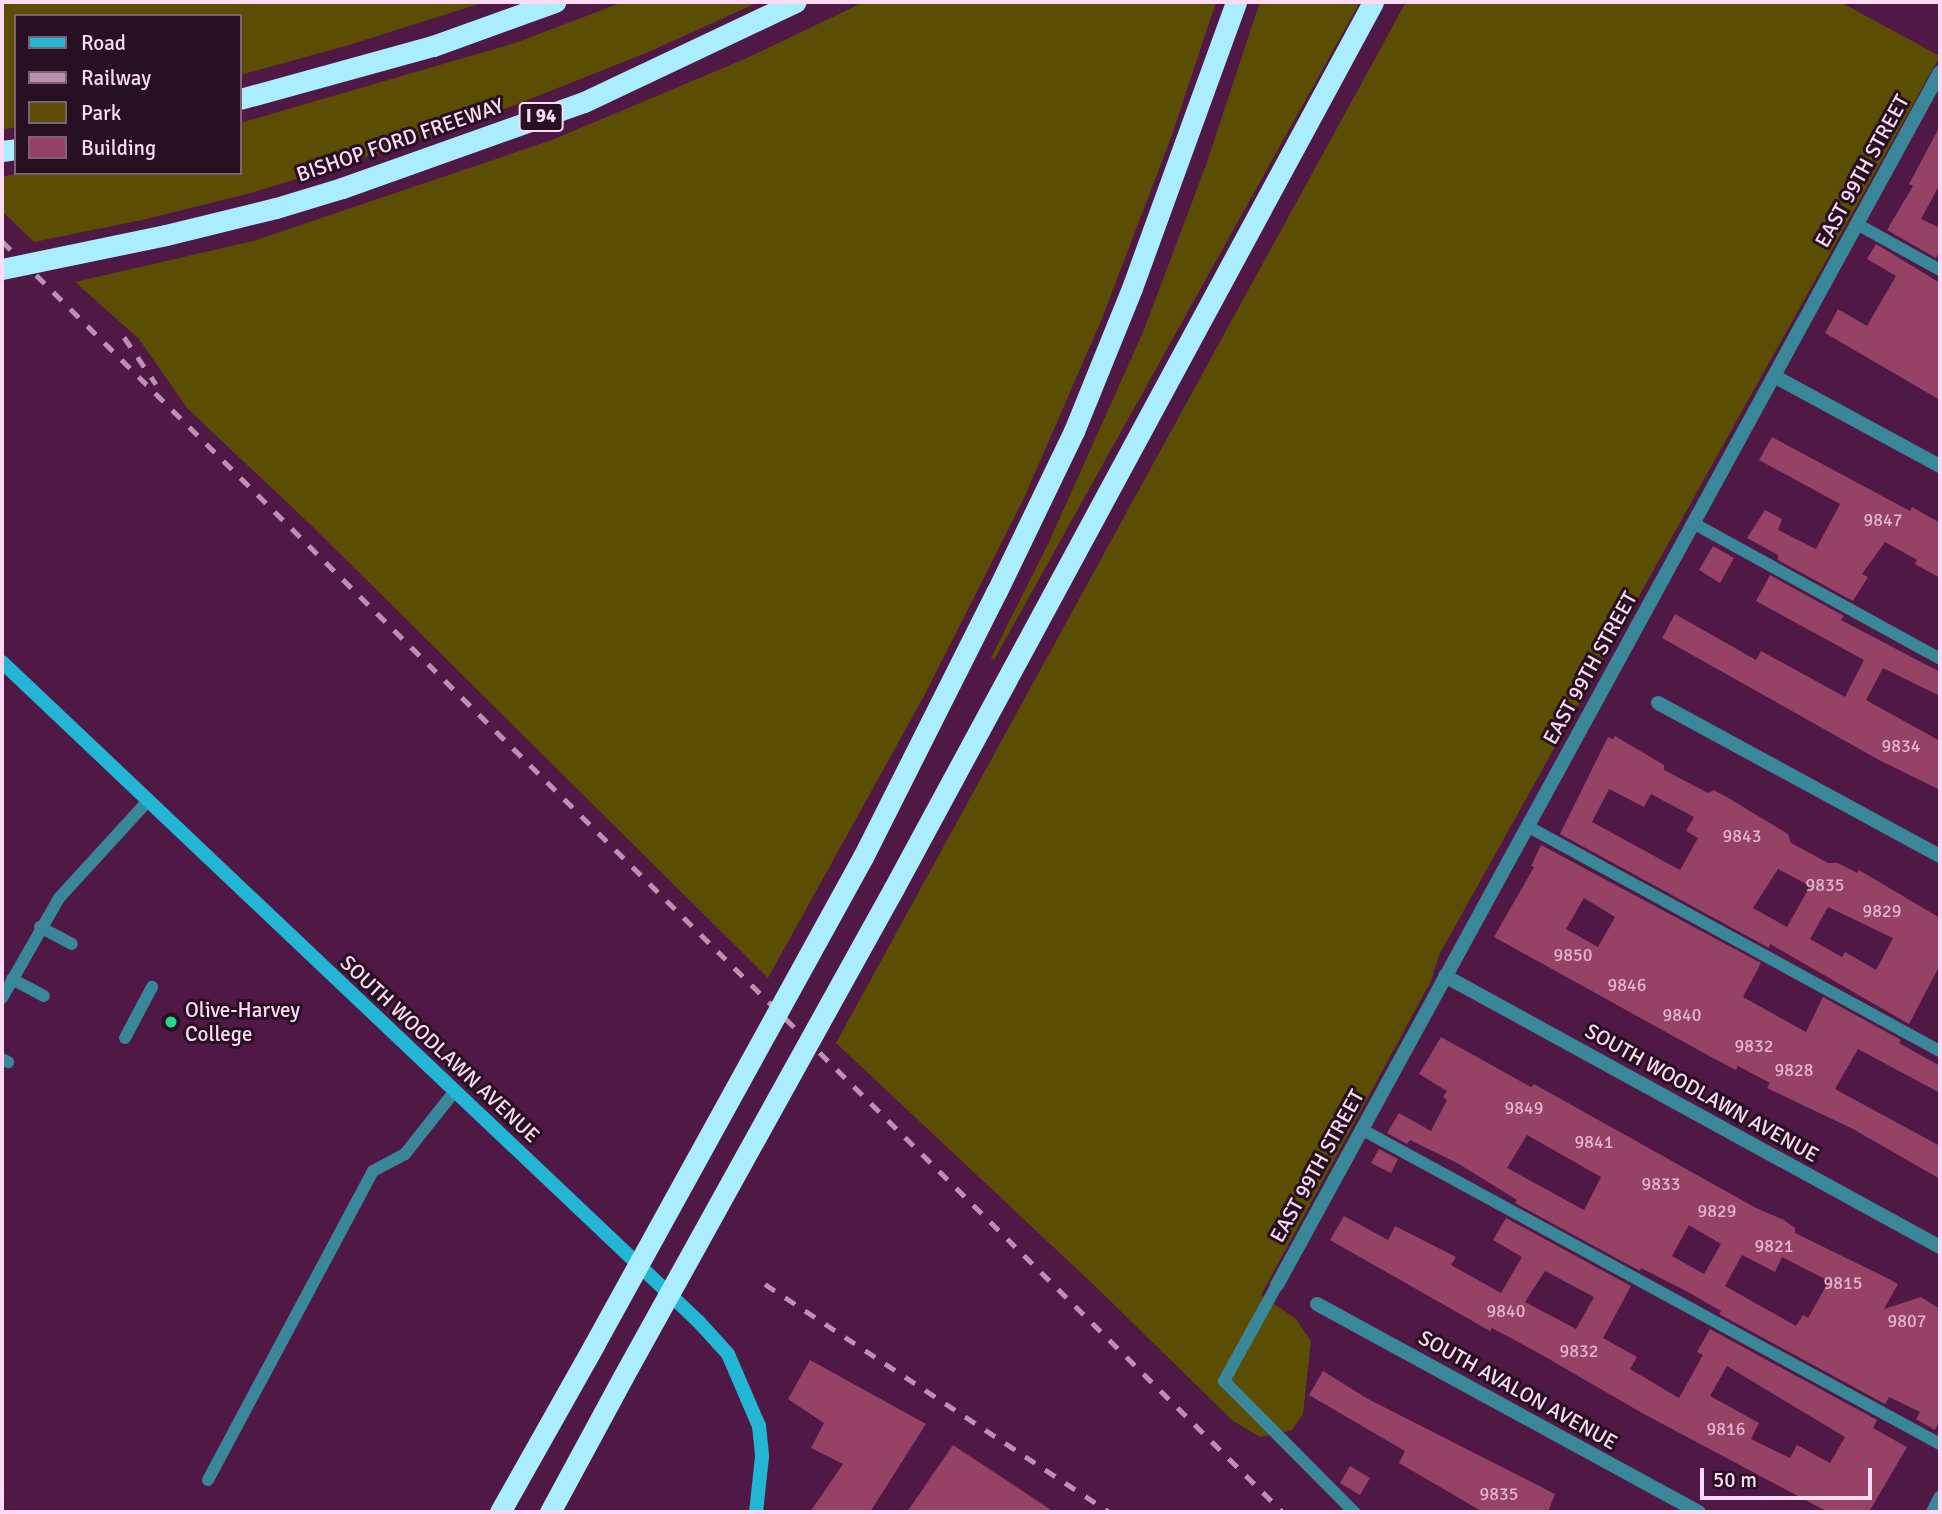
<!DOCTYPE html>
<html>
<head>
<meta charset="utf-8">
<style>
	body { margin:0 }
	#map { position:relative; width:1942px; height:1514px; overflow:hidden; background:#501845; font-family:Signika,sans-serif }
	div>[style] { position:absolute }
	.green>* { inset:0; background:#5b4d03 }
	.building>* { inset:0; background:#954264 }
	.lane>* { height:12px; margin:-6px; padding:0 6px; transform-origin:6px; border-radius:6px; background:#398799 }
	.street>* { height:14px; margin:-7px; padding:0 7px; transform-origin:7px; border-radius:7px; background:#398799 }
	.secondary>* { height:14px; margin:-7px; padding:0 7px; transform-origin:7px; border-radius:7px; background:#22b6d4 }
	.highway>* { height:21px; margin:-10.5px; padding:0 10.5px; transform-origin:10.5px; border-radius:10.5px; background:#a9edff }
	.rail>* { height:5px; margin-top:-2.5px; transform-origin:0; background:repeating-linear-gradient(90deg,#bb90b1 0 12px,transparent 0 24px) }
	.highway-bridge>* { height:21px; margin:-10.5px; padding:0 10.5px; transform-origin:10.5px; border-radius:10.5px; background:#a9edff }
	.dots>* { width:19px; height:19px; translate:-50% -50%; box-sizing:border-box; border:4px solid #281023; border-radius:50% }
	span { translate:-50% -50%; white-space:nowrap; text-align:center; line-height:1.15; -webkit-text-stroke:6px #281023; paint-order:stroke }
	.number-label { font-size:18px; color:#e3b4cf }
	.number-label span { -webkit-text-stroke-width:0 }
	.shield-label span { padding:2px 5px; background:#281023; border:2px solid; border-radius:5px; -webkit-text-stroke-width:0 }
	.shield-label { font-size:19px; color:#fddaf3; font-weight:700 }
	.street-label { font-size:21px; color:#fddaf3 }
	.poi-label { font-size:21px; color:#fddaf3 }
	.left { translate:0 -50%; text-align:left }
	.frame { position:absolute; inset:0; border:4px solid #fddaf3; pointer-events:none }
	.legend { position:absolute; left:14px; top:14px; width:228px; height:161px; box-sizing:border-box; background:#281023; border:2px solid #7d6176; margin:0; padding:9px 12px; list-style:none; font-size:21px; color:#fddaf3 }
	.legend li { display:flex; align-items:center; gap:14px; height:35px }
	.legend b { width:35px; border:2px solid #7d6176 }
	.scale { position:absolute; left:1700px; top:1468px; width:172px; height:32px; box-sizing:border-box; border:4px solid #fddaf3; border-top:0; padding-left:9px; font-size:21px; line-height:24px; white-space:nowrap; color:#fddaf3; -webkit-text-stroke:5px #281023; paint-order:stroke }
</style>
</head>
<body>
<div id="map">
	<div class="green">
		<div style="clip-path:polygon(2px 2px,485px 2px,349px 45px,240px 75px,240px 16px,16px 16px,16px 127px,2px 130px)"></div>
		<div style="clip-path:polygon(623px 2px,759px 2px,646px 53px,510px 107px,349px 163px,251px 193px,142px 220px,34px 242px,2px 211px,2px 177px,21px 173px,240px 173px,240px 123px,515px 43px)"></div>
		<div style="clip-path:polygon(864px 2px,1216px 2px,1172px 135px,1101px 321px,1024px 498px,924px 696px,768px 978px,312px 526px,187px 408px,139px 339px,75px 282px,253px 241px,552px 140px,747px 58px)"></div>
		<div style="clip-path:polygon(1260px 2px,1360px 2px,994px 660px,991px 658px,1049px 542px,1144px 330px,1206px 165px)"></div>
		<div style="clip-path:polygon(1406px 2px,1840px 2px,1940px 56px,1439px 955px,1431px 981px,1261px 1295px,1296px 1319px,1311px 1341px,1303px 1414px,1292px 1430px,1260px 1437px,1233px 1421px,1096px 1287px,836px 1043px)"></div>
	</div>
	<div class="building">
		<div style="clip-path:polygon(1940px 126px,1940px 184px,1921px 219px,1940px 228px,1940px 250px,1936px 258px,1887px 230px,1913px 186px,1909px 184px)"></div>
		<div style="clip-path:polygon(1876px 244px,1940px 283px,1940px 400px,1825px 333px,1838px 309px,1867px 326px,1875px 312px,1896px 276px,1867px 259px)"></div>
		<div style="clip-path:polygon(1772px 437px,1910px 511px,1912px 507px,1940px 523px,1940px 578px,1915px 564px,1917px 560px,1885px 542px,1862px 574px,1868px 577px,1853px 601px,1778px 560px,1778px 555px,1747px 538px,1765px 510px,1782px 519px,1778px 530px,1816px 549px,1840px 504px,1759px 460px)"></div>
		<div style="clip-path:polygon(1713px 546px,1734px 558px,1720px 583px,1699px 570px)"></div>
		<div style="clip-path:polygon(1770px 575px,1844px 616px,1841px 620px,1940px 672px,1940px 696px,1883px 668px,1866px 700px,1940px 741px,1940px 790px,1879px 760px,1662px 638px,1675px 614px,1756px 660px,1761px 651px,1845px 697px,1864px 660px,1756px 601px)"></div>
		<div style="clip-path:polygon(evenodd,1615px 736px,1664px 765px,1664px 770px,1708px 793px,1714px 790px,1730px 799px,1788px 834px,1791px 843px,1828px 863px,1838px 863px,1857px 873px,1859px 870px,1940px 918px,1940px 965px,1909px 1024px,1770px 944px,1769px 948px,1560px 834px,1608px 737px,1613px 739px,1615px 736px,1609px 789px,1644px 807px,1651px 794px,1694px 817px,1686px 831px,1698px 838px,1680px 870px,1592px 822px,1609px 789px,1615px 736px,1778px 869px,1810px 886px,1787px 927px,1753px 908px,1778px 869px,1615px 736px,1828px 907px,1893px 938px,1876px 970px,1845px 952px,1842px 957px,1810px 939px,1828px 907px)"></div>
		<div style="clip-path:polygon(evenodd,1541px 845px,1761px 963px,1743px 997px,1806px 1032px,1823px 997px,1901px 1040px,1899px 1043px,1940px 1066px,1940px 1093px,1858px 1049px,1835px 1089px,1940px 1146px,1940px 1179px,1853px 1129px,1767px 1088px,1770px 1083px,1738px 1066px,1736px 1070px,1711px 1057px,1494px 937px,1534px 867px,1531px 866px,1541px 845px,1584px 898px,1615px 917px,1598px 947px,1566px 929px,1584px 898px)"></div>
		<div style="clip-path:polygon(evenodd,1441px 1037px,1531px 1087px,1534px 1084px,1756px 1208px,1784px 1220px,1795px 1228px,1795px 1233px,1887px 1278px,1898px 1284px,1884px 1309px,1921px 1297px,1940px 1309px,1940px 1419px,1935px 1430px,1916px 1419px,1920px 1412px,1889px 1397px,1885px 1404px,1719px 1314px,1721px 1311px,1688px 1292px,1641px 1268px,1640px 1271px,1515px 1203px,1517px 1200px,1459px 1164px,1410px 1140px,1407px 1144px,1387px 1133px,1399px 1113px,1431px 1131px,1447px 1100px,1443px 1097px,1447px 1091px,1419px 1074px,1441px 1037px,1527px 1135px,1601px 1177px,1584px 1210px,1507px 1168px,1527px 1135px,1441px 1037px,1689px 1225px,1721px 1244px,1704px 1274px,1672px 1256px,1689px 1225px,1441px 1037px,1742px 1255px,1775px 1272px,1782px 1257px,1829px 1281px,1808px 1318px,1803px 1315px,1796px 1326px,1725px 1286px,1742px 1255px)"></div>
		<div style="clip-path:polygon(1379px 1149px,1398px 1159px,1391px 1173px,1371px 1163px)"></div>
		<div style="clip-path:polygon(evenodd,1344px 1216px,1388px 1240px,1395px 1226px,1456px 1257px,1451px 1265px,1501px 1293px,1522px 1257px,1493px 1240px,1506px 1218px,1631px 1286px,1603px 1338px,1637px 1357px,1630px 1369px,1679px 1398px,1703px 1355px,1697px 1352px,1710px 1329px,1877px 1420px,1873px 1428px,1907px 1447px,1869px 1512px,1828px 1512px,1642px 1413px,1542px 1355px,1492px 1328px,1490px 1331px,1330px 1240px,1344px 1216px,1545px 1271px,1594px 1297px,1576px 1329px,1525px 1302px,1545px 1271px,1344px 1216px,1727px 1366px,1845px 1437px,1830px 1463px,1797px 1445px,1790px 1458px,1751px 1439px,1759px 1423px,1710px 1396px,1727px 1366px)"></div>
		<div style="clip-path:polygon(810px 1360px,926px 1424px,870px 1512px,810px 1512px,843px 1464px,811px 1448px,824px 1423px,788px 1399px)"></div>
		<div style="clip-path:polygon(1323px 1371px,1368px 1399px,1555px 1494px,1548px 1512px,1483px 1512px,1399px 1463px,1405px 1451px,1309px 1395px)"></div>
		<div style="clip-path:polygon(953px 1445px,1021px 1490px,1054px 1512px,907px 1512px)"></div>
		<div style="clip-path:polygon(1350px 1466px,1370px 1478px,1360px 1495px,1340px 1483px)"></div>
	</div>
	<div class="lane">
		<div style="left:1857px;top:224px;width:95px;rotate:29deg"></div>
		<div style="left:1693px;top:523px;width:282px;rotate:28.8deg"></div>
		<div style="left:1527px;top:826px;width:470px;rotate:28.6deg"></div>
		<div style="left:40px;top:927px;width:36px;rotate:28deg"></div>
		<div style="left:12px;top:979px;width:36px;rotate:28deg"></div>
		<div style="left:2px;top:998px;width:115px;rotate:-60.3deg"></div>
		<div style="left:59px;top:898px;width:130px;rotate:-47.5deg"></div>
		<div style="left:125px;top:1038px;width:58px;rotate:-62.1deg"></div>
		<div style="left:2px;top:1059px;width:7px;rotate:27deg"></div>
		<div style="left:1361px;top:1129px;width:659px;rotate:28.55deg"></div>
		<div style="left:1277px;top:1285px;width:110px;rotate:118.9deg"></div>
		<div style="left:1224px;top:1381px;width:185px;rotate:45.2deg"></div>
		<div style="left:208px;top:1480px;width:350px;rotate:-61.9deg"></div>
		<div style="left:373px;top:1171px;width:36px;rotate:-28deg"></div>
		<div style="left:405px;top:1154px;width:80px;rotate:-51.6deg"></div>
	</div>
	<div class="street">
		<div style="left:1774px;top:376px;width:189px;rotate:28.5deg"></div>
		<div style="left:1658px;top:703px;width:321px;rotate:28.5deg"></div>
		<div style="left:1445px;top:976px;width:564px;rotate:28.7deg"></div>
		<div style="left:1277px;top:1285px;width:1382px;rotate:-61.34deg"></div>
		<div style="left:1317px;top:1304px;width:435px;rotate:28.6deg"></div>
		<div style="left:1933px;top:1512px;width:16px;rotate:-63deg"></div>
	</div>
	<div class="secondary">
		<div style="left:2px;top:662px;width:960px;rotate:43.44deg"></div>
		<div style="left:699px;top:1322px;width:43px;rotate:47.8deg"></div>
		<div style="left:728px;top:1354px;width:78px;rotate:66.7deg"></div>
		<div style="left:759px;top:1426px;width:31px;rotate:84deg"></div>
		<div style="left:762px;top:1457px;width:55px;rotate:96.2deg"></div>
	</div>
	<div class="highway">
		<div style="left:240px;top:99px;width:200px;rotate:-15.4deg"></div>
		<div style="left:433px;top:46px;width:130px;rotate:-19.8deg"></div>
		<div style="left:2px;top:151px;width:14px;rotate:-8deg"></div>
		<div style="left:276px;top:208px;width:69px;rotate:-16.9deg"></div>
		<div style="left:342px;top:188px;width:257px;rotate:-19.6deg"></div>
		<div style="left:584px;top:102px;width:234px;rotate:-25.3deg"></div>
		<div style="left:863px;top:857px;width:298px;rotate:-63.3deg"></div>
		<div style="left:997px;top:591px;width:178px;rotate:-64.3deg"></div>
		<div style="left:1074px;top:431px;width:154px;rotate:-67.9deg"></div>
		<div style="left:1132px;top:288px;width:304px;rotate:-70deg"></div>
		<div style="left:894px;top:888px;width:1007px;rotate:-61.6deg"></div>
		<div style="left:500px;top:1512px;width:192px;rotate:-60.6deg"></div>
		<div style="left:550px;top:1512px;width:153px;rotate:-61.6deg"></div>
	</div>
	<div class="rail">
		<div style="left:2px;top:241px;width:1805px;rotate:44.78deg"></div>
		<div style="left:124px;top:337px;width:57px;rotate:55.8deg"></div>
		<div style="left:765px;top:1284px;width:414px;rotate:33.5deg"></div>
	</div>
	<div class="highway-bridge">
		<div style="left:2px;top:269px;width:167px;rotate:-11.7deg"></div>
		<div style="left:166px;top:235px;width:113px;rotate:-13.8deg"></div>
		<div style="left:594px;top:1345px;width:557px;rotate:-61.14deg"></div>
		<div style="left:623px;top:1377px;width:559px;rotate:-61.01deg"></div>
	</div>
	<div class="dots">
		<div style="left:171px;top:1022px;background:#26d886"></div>
	</div>
	<div class="number-label">
		<span style="left:1883px;top:520px">9847</span>
		<span style="left:1901px;top:746px">9834</span>
		<span style="left:1742px;top:836px">9843</span>
		<span style="left:1825px;top:885px">9835</span>
		<span style="left:1882px;top:911px">9829</span>
		<span style="left:1573px;top:955px">9850</span>
		<span style="left:1627px;top:985px">9846</span>
		<span style="left:1682px;top:1015px">9840</span>
		<span style="left:1754px;top:1046px">9832</span>
		<span style="left:1794px;top:1070px">9828</span>
		<span style="left:1524px;top:1108px">9849</span>
		<span style="left:1594px;top:1142px">9841</span>
		<span style="left:1661px;top:1184px">9833</span>
		<span style="left:1717px;top:1211px">9829</span>
		<span style="left:1774px;top:1246px">9821</span>
		<span style="left:1843px;top:1283px">9815</span>
		<span style="left:1506px;top:1311px">9840</span>
		<span style="left:1907px;top:1321px">9807</span>
		<span style="left:1579px;top:1351px">9832</span>
		<span style="left:1726px;top:1429px">9816</span>
		<span style="left:1499px;top:1494px">9835</span>
	</div>
	<div class="shield-label">
		<span style="left:541px;top:117px">I 94</span>
	</div>
	<div class="street-label">
		<span style="left:400px;top:140px;rotate:-19deg">BISHOP FORD FREEWAY</span>
		<span style="left:1862px;top:171px;rotate:-61deg">EAST 99TH STREET</span>
		<span style="left:1590px;top:668px;rotate:-61deg">EAST 99TH STREET</span>
		<span style="left:440px;top:1049px;rotate:43deg">SOUTH WOODLAWN AVENUE</span>
		<span style="left:1702px;top:1093px;rotate:29deg">SOUTH WOODLAWN AVENUE</span>
		<span style="left:1317px;top:1166px;rotate:-61deg">EAST 99TH STREET</span>
		<span style="left:1518px;top:1390px;rotate:29deg">SOUTH AVALON AVENUE</span>
	</div>
	<div class="poi-label">
		<span class="left" style="left:185px;top:1022px">Olive-Harvey<br>College</span>
	</div>
	<div class="frame"></div>
	<ul class="legend">
	<li><b style="height:9px;background:#22b6d4"></b>Road</li>
	<li><b style="height:9px;background:#bb90b1"></b>Railway</li>
	<li><b style="height:19px;background:#5b4d03"></b>Park</li>
	<li><b style="height:19px;background:#954264"></b>Building</li>
	</ul>
	<div class="scale">50 m</div>
</div>
</body>
</html>
